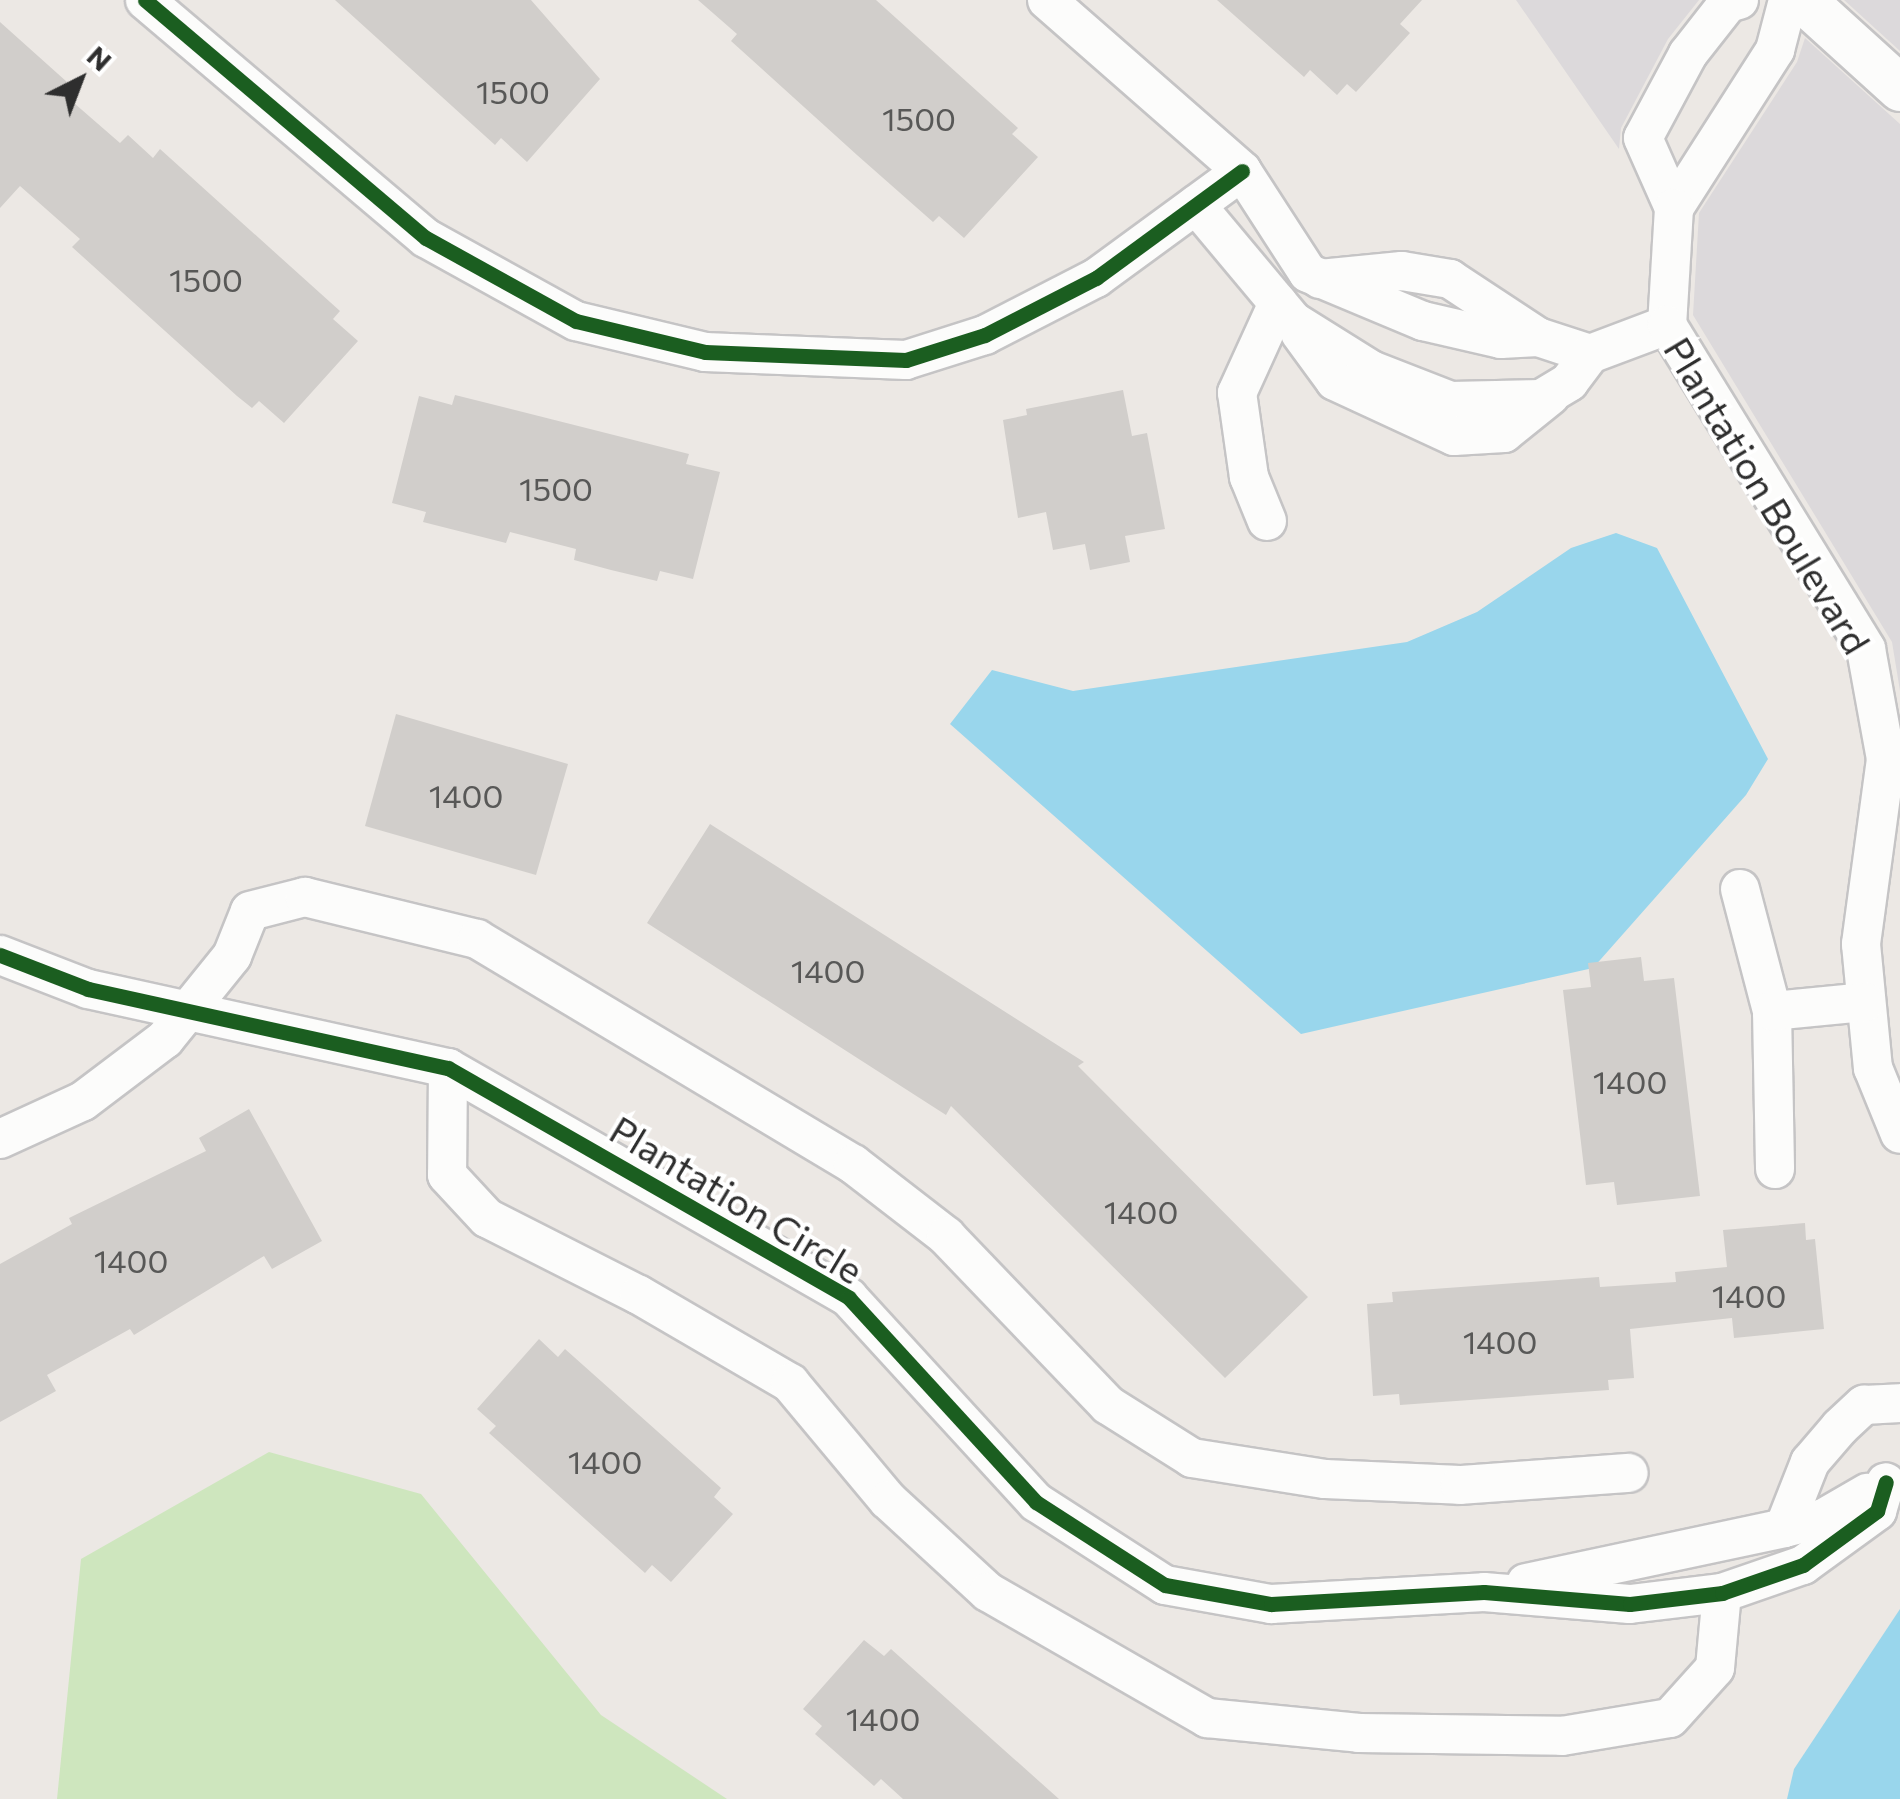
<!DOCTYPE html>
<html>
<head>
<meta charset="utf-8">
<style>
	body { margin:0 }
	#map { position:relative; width:1900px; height:1799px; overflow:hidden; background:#ece8e4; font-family:Commissioner,sans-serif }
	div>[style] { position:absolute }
	.industrial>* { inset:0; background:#dcd9db }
	.green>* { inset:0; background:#cee6be }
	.water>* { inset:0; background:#99d6ec }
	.building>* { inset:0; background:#d1cecb }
	.roads { filter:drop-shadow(2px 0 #c5c4c5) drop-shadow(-2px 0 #c5c4c5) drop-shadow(0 2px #c5c4c5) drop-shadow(0 -2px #c5c4c5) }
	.minor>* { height:38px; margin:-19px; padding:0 19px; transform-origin:19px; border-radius:19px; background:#fcfcfb }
	.tertiary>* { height:45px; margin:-22.5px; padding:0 22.5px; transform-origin:22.5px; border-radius:22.5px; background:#fcfcfb }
	.cycleway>* { height:15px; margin:-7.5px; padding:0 7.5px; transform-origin:7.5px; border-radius:7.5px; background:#1b5e20 }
	span { translate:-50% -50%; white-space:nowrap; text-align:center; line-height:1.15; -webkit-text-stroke:8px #fff; paint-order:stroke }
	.number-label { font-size:32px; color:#585857 }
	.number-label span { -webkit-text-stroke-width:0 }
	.street-label { font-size:38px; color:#2e2e2e }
	.north { position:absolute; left:30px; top:30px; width:100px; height:100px; -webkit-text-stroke:8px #fff; paint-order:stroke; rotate:42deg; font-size:28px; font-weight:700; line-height:40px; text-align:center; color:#2e2e2e }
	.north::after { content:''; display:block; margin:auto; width:35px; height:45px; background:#2e2e2e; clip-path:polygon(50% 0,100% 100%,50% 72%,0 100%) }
</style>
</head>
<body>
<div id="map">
	<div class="industrial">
		<div style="clip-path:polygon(1516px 0,1699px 0,1668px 39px,1621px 128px,1619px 149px)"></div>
		<div style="clip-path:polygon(1844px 0,1900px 0,1900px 51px)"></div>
		<div style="clip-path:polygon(1805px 38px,1900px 124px,1900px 691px,1892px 642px,1693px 315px,1699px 213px,1797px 62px)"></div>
	</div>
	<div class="green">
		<div style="clip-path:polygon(269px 1452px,421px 1494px,601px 1715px,727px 1799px,57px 1799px,81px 1559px)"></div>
	</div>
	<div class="water">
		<div style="clip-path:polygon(1616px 533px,1657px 548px,1768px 759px,1746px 795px,1593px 968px,1301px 1034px,950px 724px,992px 670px,1073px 691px,1407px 642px,1477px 612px,1571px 548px)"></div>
		<div style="clip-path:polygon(1900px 1609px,1900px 1799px,1787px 1799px,1794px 1769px)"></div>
	</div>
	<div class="building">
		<div style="clip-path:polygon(335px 0,531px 0,600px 79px,527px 162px,501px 138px,495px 145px)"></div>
		<div style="clip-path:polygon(698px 0,876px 0,1018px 128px,1012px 134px,1038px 157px,964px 238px,939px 216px,933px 222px,857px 155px,731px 41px,737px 34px)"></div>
		<div style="clip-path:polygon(1217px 0,1422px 0,1400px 24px,1410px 33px,1356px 92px,1347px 84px,1337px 95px,1310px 70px,1304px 77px)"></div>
		<div style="clip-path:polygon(0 22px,67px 82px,59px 90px,120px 143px,128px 135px,153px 158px,160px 149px,340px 311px,333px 319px,358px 341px,284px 423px,259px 401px,252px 408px,237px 396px,72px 247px,80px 239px,20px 186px,0 208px)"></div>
		<div style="clip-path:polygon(1123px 390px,1132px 436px,1147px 433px,1165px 529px,1125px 536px,1130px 562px,1090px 570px,1085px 544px,1053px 550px,1046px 512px,1018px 518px,1003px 420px,1027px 415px,1026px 409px)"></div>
		<div style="clip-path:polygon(455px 395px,689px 454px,686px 464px,720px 472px,693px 579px,660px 571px,657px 581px,611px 570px,574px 560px,576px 549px,510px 532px,506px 543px,423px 522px,426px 512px,392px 503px,419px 396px,452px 405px)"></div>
		<div style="clip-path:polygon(396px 714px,568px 764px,536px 875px,365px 826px)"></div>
		<div style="clip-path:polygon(710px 824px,1084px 1062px,1078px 1066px,1308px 1297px,1225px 1378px,951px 1106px,946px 1115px,647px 923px)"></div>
		<div style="clip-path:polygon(1641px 957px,1644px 981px,1674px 978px,1700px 1196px,1617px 1205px,1614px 1182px,1586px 1185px,1563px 990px,1591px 987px,1588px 963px)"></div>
		<div style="clip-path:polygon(249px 1109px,322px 1241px,272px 1269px,264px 1256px,134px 1335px,130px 1329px,47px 1375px,56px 1391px,0 1422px,0 1264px,72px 1224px,69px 1218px,206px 1151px,199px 1138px)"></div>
		<div style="clip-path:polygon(1805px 1223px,1806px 1240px,1815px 1239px,1824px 1329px,1734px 1338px,1732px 1318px,1630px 1329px,1634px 1378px,1608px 1380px,1609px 1390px,1400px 1405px,1399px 1394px,1373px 1396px,1367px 1304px,1393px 1302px,1392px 1292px,1599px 1277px,1600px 1287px,1676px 1282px,1675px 1272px,1727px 1267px,1723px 1230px)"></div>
		<div style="clip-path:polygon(539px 1339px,558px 1357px,565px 1349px,721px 1488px,714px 1497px,733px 1514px,671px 1582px,652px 1565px,645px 1573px,489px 1433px,496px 1426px,477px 1409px)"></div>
		<div style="clip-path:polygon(864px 1640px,884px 1656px,891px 1649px,1059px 1799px,903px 1799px,881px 1779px,874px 1786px,815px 1734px,822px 1726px,803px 1709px)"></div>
	</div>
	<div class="roads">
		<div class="minor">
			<div style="left:145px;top:0;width:368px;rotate:40.3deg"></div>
			<div style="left:426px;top:238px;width:171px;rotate:29deg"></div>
			<div style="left:576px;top:321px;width:133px;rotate:13.5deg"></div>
			<div style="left:705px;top:352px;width:201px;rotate:2.3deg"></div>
			<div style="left:906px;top:360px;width:83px;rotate:-17.6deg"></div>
			<div style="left:985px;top:335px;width:125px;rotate:-27.2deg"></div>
			<div style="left:1096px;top:278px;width:181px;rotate:-36.2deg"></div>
			<div style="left:1047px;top:0;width:259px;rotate:41.2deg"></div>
			<div style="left:1242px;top:171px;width:121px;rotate:57.1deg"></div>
			<div style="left:1308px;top:273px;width:125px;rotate:22.7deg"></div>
			<div style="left:1423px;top:321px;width:80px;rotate:13deg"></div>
			<div style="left:1501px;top:339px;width:37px;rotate:-3deg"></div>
			<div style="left:1538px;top:337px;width:55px;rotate:18.1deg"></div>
			<div style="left:1739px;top:0;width:11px;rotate:165deg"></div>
			<div style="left:1728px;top:3px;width:65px;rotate:128.1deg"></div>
			<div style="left:1688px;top:54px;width:95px;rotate:118.2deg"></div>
			<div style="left:1643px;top:138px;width:77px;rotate:66.1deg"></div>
			<div style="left:1674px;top:208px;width:188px;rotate:-57.4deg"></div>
			<div style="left:1775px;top:50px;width:52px;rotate:-75.4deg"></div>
			<div style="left:1196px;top:205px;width:151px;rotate:50.1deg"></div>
			<div style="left:1293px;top:321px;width:92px;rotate:32.1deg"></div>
			<div style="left:1371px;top:370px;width:86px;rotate:21.2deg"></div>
			<div style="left:1451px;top:401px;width:90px;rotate:-1.3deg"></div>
			<div style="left:1541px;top:399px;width:33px;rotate:-31deg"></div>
			<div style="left:1569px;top:382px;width:35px;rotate:-53deg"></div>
			<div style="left:1590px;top:354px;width:82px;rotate:-20.6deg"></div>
			<div style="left:1674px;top:208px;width:117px;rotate:93.4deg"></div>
			<div style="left:1667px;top:325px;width:380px;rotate:58.4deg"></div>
			<div style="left:1866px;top:649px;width:112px;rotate:79.7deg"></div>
			<div style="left:1886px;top:759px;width:187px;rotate:97.7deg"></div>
			<div style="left:1861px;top:944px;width:125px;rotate:84.5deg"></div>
			<div style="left:1873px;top:1068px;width:71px;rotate:67.8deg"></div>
			<div style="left:1320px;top:279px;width:82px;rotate:-5.6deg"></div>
			<div style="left:1402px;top:271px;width:49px;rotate:9.5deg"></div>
			<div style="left:1450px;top:279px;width:105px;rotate:33.4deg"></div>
			<div style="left:1300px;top:333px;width:59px;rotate:53.9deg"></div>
			<div style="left:1335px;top:381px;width:131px;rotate:24.8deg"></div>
			<div style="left:1454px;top:436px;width:50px;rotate:-3.4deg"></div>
			<div style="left:1504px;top:433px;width:59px;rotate:-38.8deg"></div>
			<div style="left:1267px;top:521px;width:48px;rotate:-112.2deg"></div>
			<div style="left:1249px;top:477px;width:85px;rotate:-98.1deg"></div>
			<div style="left:1237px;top:393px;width:99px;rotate:-65.5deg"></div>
			<div style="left:1740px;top:889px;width:126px;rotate:75.3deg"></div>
			<div style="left:1772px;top:1011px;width:158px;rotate:88.9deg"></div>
			<div style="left:0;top:955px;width:94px;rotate:21.1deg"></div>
			<div style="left:88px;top:989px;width:369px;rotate:12.4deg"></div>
			<div style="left:448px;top:1068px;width:462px;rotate:29.8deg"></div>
			<div style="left:849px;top:1298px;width:277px;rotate:47.5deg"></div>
			<div style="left:1036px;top:1502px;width:153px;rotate:32.8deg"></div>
			<div style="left:1165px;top:1585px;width:108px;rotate:10.2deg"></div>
			<div style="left:1271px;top:1604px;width:213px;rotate:-3.2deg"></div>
			<div style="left:1484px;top:1592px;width:146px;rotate:4.7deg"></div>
			<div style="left:1630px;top:1604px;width:93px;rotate:-6.8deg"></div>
			<div style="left:1722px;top:1593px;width:86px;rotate:-19.1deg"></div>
			<div style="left:1803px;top:1565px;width:92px;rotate:-36.1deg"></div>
			<div style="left:1877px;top:1511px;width:30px;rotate:-73deg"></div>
			<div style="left:1772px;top:1011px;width:94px;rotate:-5.5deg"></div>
			<div style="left:448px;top:1068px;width:107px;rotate:90.5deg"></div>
			<div style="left:447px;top:1175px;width:59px;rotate:47.1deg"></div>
			<div style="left:487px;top:1218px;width:170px;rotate:26.9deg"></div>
			<div style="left:639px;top:1295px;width:175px;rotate:30.2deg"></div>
			<div style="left:790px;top:1383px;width:153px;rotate:50.1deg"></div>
			<div style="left:888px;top:1500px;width:136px;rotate:42.6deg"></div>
			<div style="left:988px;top:1592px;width:253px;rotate:29.9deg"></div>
			<div style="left:1207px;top:1718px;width:153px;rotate:5.6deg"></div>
			<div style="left:1359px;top:1733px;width:203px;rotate:0.8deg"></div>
			<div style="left:1562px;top:1736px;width:109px;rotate:-9.5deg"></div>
			<div style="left:1670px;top:1718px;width:67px;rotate:-48deg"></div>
			<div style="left:1715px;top:1668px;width:75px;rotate:-84.7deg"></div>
			<div style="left:0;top:1139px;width:91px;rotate:-24.6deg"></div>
			<div style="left:83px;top:1101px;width:103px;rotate:-37.1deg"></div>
			<div style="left:165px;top:1039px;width:107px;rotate:-51.1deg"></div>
			<div style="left:232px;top:956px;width:48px;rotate:-68.2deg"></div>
			<div style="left:250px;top:911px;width:57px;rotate:-14.3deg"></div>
			<div style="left:305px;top:897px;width:177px;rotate:13.7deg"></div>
			<div style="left:477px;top:939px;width:438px;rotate:30.9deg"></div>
			<div style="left:853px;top:1164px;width:118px;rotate:37.7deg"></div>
			<div style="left:946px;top:1236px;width:234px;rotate:46.2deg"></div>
			<div style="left:1108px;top:1405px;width:99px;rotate:32.2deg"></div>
			<div style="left:1192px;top:1458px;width:135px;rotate:9deg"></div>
			<div style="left:1325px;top:1479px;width:135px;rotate:2.5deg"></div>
			<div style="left:1460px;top:1485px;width:169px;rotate:-4.1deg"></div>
			<div style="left:1784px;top:1528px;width:71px;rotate:-68.5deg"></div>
			<div style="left:1810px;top:1462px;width:46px;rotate:-49.4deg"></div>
			<div style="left:1840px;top:1427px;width:33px;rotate:-43deg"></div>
			<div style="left:1864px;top:1405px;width:36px;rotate:-3deg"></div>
			<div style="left:1526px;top:1583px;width:264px;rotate:-12deg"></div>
			<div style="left:1784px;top:1528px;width:41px;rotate:-14deg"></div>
			<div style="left:1824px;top:1518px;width:50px;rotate:-30.2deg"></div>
		</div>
		<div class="tertiary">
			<div style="left:1803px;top:0;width:131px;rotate:42.2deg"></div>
		</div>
	</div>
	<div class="cycleway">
		<div style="left:145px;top:0;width:368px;rotate:40.3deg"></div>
		<div style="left:426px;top:238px;width:171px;rotate:29deg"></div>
		<div style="left:576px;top:321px;width:133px;rotate:13.5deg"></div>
		<div style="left:705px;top:352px;width:201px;rotate:2.3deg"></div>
		<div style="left:906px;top:360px;width:83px;rotate:-17.6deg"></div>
		<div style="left:985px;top:335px;width:125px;rotate:-27.2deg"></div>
		<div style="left:1096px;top:278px;width:181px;rotate:-36.2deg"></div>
		<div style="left:0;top:955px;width:94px;rotate:21.1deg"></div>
		<div style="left:88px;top:989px;width:369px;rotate:12.4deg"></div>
		<div style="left:448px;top:1068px;width:462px;rotate:29.8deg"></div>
		<div style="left:849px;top:1298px;width:277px;rotate:47.5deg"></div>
		<div style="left:1036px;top:1502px;width:153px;rotate:32.8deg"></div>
		<div style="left:1165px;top:1585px;width:108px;rotate:10.2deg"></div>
		<div style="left:1271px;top:1604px;width:213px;rotate:-3.2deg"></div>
		<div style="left:1484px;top:1592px;width:146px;rotate:4.7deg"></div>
		<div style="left:1630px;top:1604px;width:93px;rotate:-6.8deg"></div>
		<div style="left:1722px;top:1593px;width:86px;rotate:-19.1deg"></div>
		<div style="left:1803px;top:1565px;width:92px;rotate:-36.1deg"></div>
		<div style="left:1877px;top:1511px;width:30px;rotate:-73deg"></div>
	</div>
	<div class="number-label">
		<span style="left:513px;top:91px">1500</span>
		<span style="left:919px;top:118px">1500</span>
		<span style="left:206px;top:279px">1500</span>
		<span style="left:556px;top:488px">1500</span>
		<span style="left:466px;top:795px">1400</span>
		<span style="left:828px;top:970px">1400</span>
		<span style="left:1630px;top:1081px">1400</span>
		<span style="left:1141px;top:1211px">1400</span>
		<span style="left:131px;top:1260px">1400</span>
		<span style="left:1749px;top:1295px">1400</span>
		<span style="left:1500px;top:1341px">1400</span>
		<span style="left:605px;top:1461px">1400</span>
		<span style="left:883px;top:1718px">1400</span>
	</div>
	<div class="street-label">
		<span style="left:1768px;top:495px;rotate:59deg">Plantation Boulevard</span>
		<span style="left:737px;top:1199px;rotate:31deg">Plantation Circle</span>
	</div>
	<div class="north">N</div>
</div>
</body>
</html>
